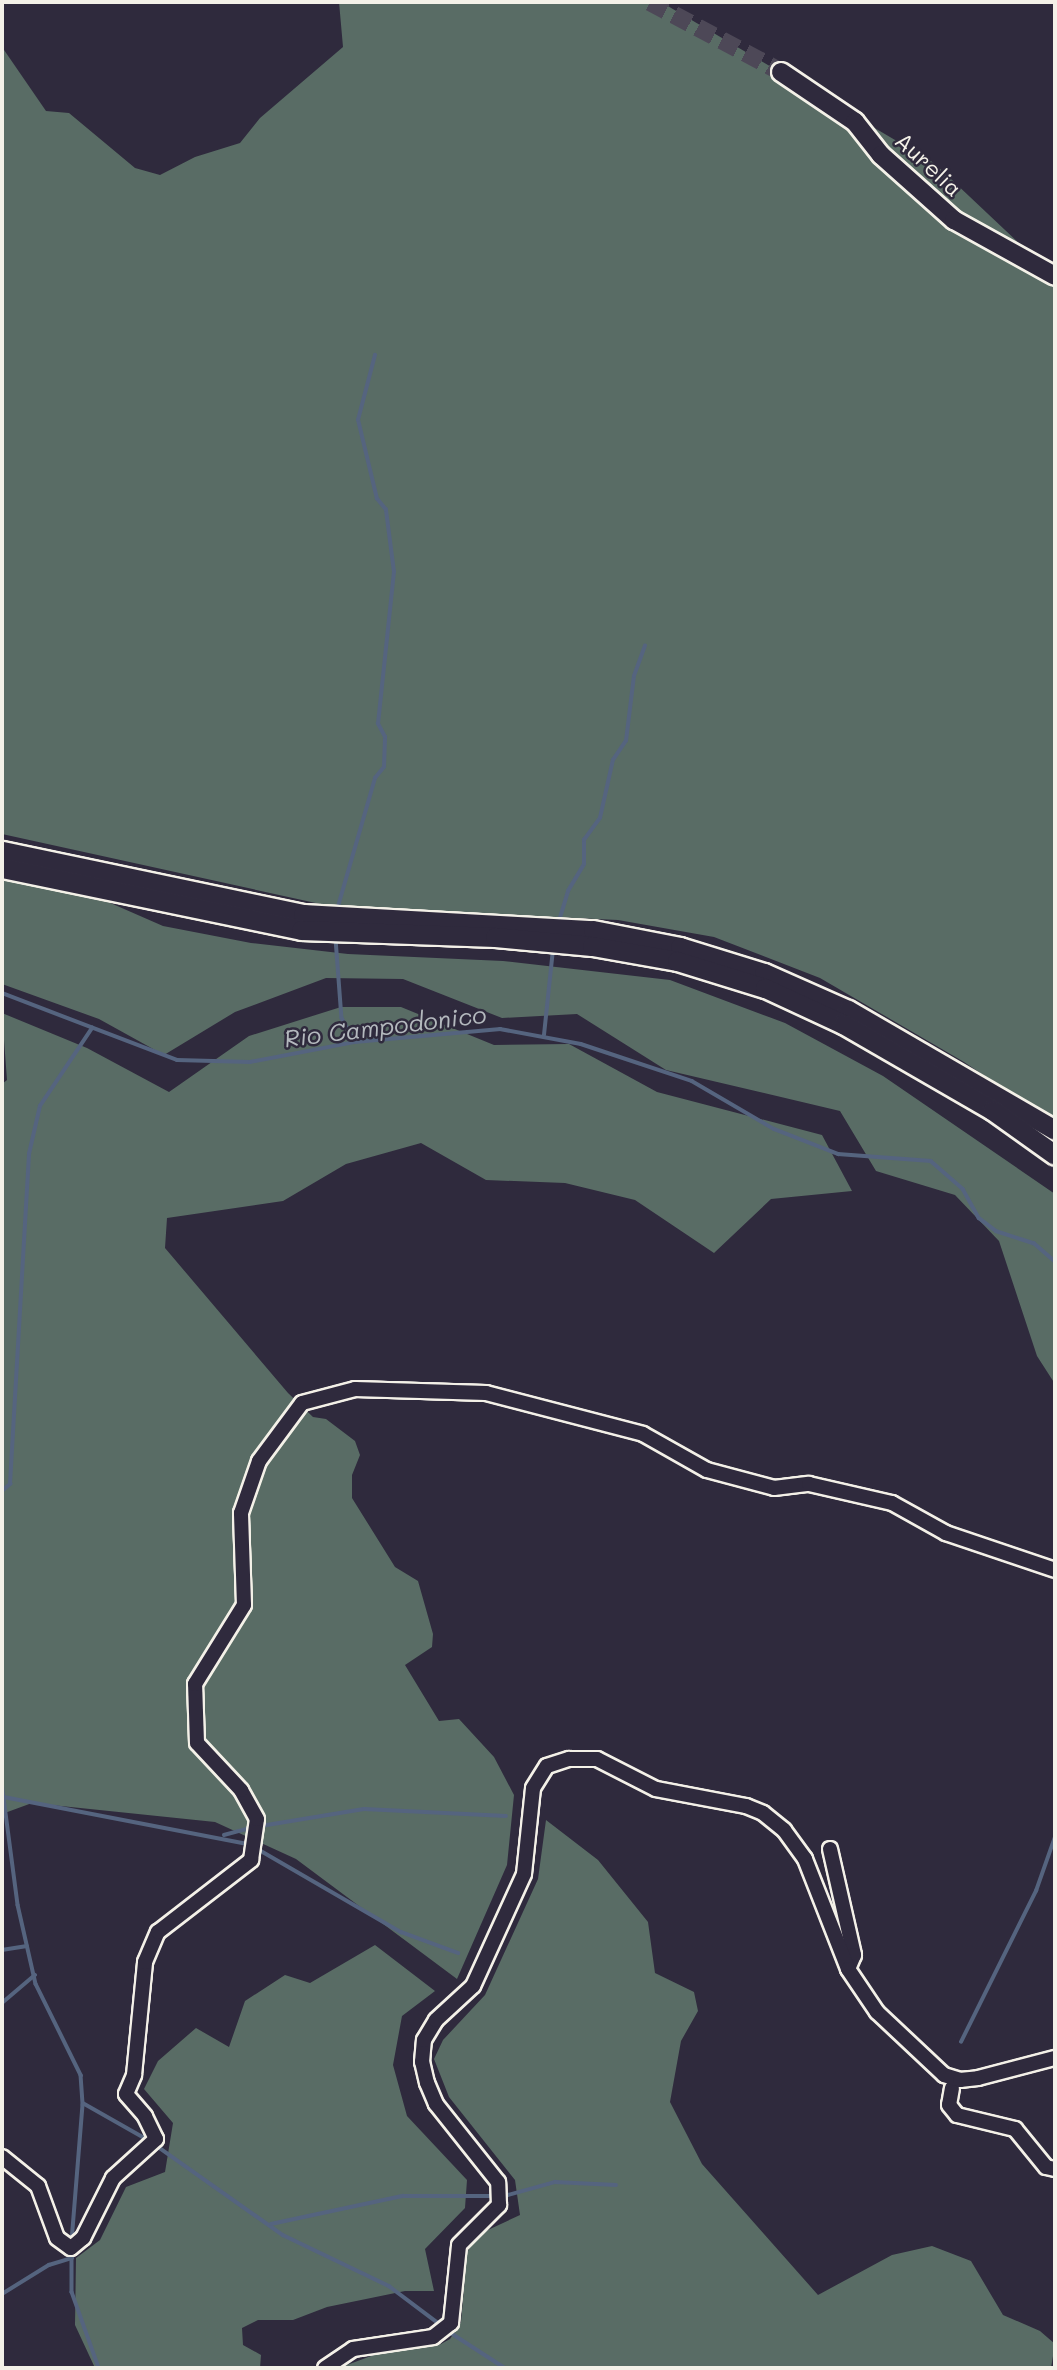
<!DOCTYPE html>
<html>
<head>
<meta charset="utf-8">
<style>
	body { margin:0 }
	#map { position:relative; width:1057px; height:2370px; overflow:hidden; background:#2f2a3d; font-family:Mali,sans-serif }
	div>[style] { position:absolute }
	.green>* { inset:0; background:#596c65 }
	.stream>* { height:3.5px; margin:-1.75px; padding:0 1.75px; transform-origin:1.75px; border-radius:1.75px; background:#55647f }
	.major-tunnel>* { height:18px; margin-top:-9px; transform-origin:0; background:repeating-linear-gradient(90deg,#4d4857 0 18px,transparent 0 27px) }
	.roads { filter:drop-shadow(2px 0 #f4f1e8) drop-shadow(-2px 0 #f4f1e8) drop-shadow(0 2px #f4f1e8) drop-shadow(0 -2px #f4f1e8) }
	.minor>* { height:14px; margin:-7px; padding:0 7px; transform-origin:7px; border-radius:7px; background:#2f2a3d }
	.major>* { height:18px; margin:-9px; padding:0 9px; transform-origin:9px; border-radius:9px; background:#2f2a3d }
	.highway>* { height:19px; margin:-9.5px; padding:0 9.5px; transform-origin:9.5px; border-radius:9.5px; background:#2f2a3d }
	span { translate:-50% -50%; white-space:nowrap; text-align:center; line-height:1.15; -webkit-text-stroke:5px #2f2a3d; paint-order:stroke }
	.street-label { font-size:23px; color:#f4f1e8 }
	.water-label { font-size:24px; color:#b4b9be; font-style:italic }
	.frame { position:absolute; inset:0; border:4px solid #f4f1e8; pointer-events:none }
</style>
</head>
<body>
<div id="map">
	<div class="green">
		<div style="clip-path:polygon(339px 2px,661px 2px,934px 163px,1023px 247px,1055px 264px,1055px 1123px,964px 1062px,820px 978px,714px 937px,618px 920px,334px 907px,2px 834px,2px 47px,46px 111px,69px 113px,135px 168px,160px 175px,195px 157px,240px 143px,260px 118px,343px 47px)"></div>
		<div style="clip-path:polygon(2px 877px,99px 898px,163px 926px,251px 943px,348px 954px,503px 961px,670px 980px,785px 1023px,883px 1076px,1055px 1194px,1055px 1384px,1037px 1356px,999px 1241px,955px 1195px,876px 1171px,840px 1111px,666px 1070px,577px 1014px,502px 1018px,403px 979px,326px 978px,235px 1012px,164px 1055px,99px 1019px,2px 984px)"></div>
		<div style="clip-path:polygon(341px 1007px,401px 1007px,494px 1045px,569px 1044px,657px 1092px,822px 1135px,852px 1191px,771px 1199px,714px 1253px,635px 1200px,565px 1183px,486px 1180px,421px 1143px,346px 1164px,283px 1201px,167px 1218px,165px 1248px,288px 1393px,313px 1417px,326px 1419px,355px 1441px,360px 1455px,352px 1475px,352px 1498px,395px 1567px,418px 1581px,433px 1634px,432px 1647px,405px 1665px,439px 1721px,459px 1719px,494px 1757px,514px 1795px,507px 1865px,457px 1979px,296px 1859px,215px 1822px,32px 1803px,2px 1814px,2px 1084px,7px 1080px,2px 1013px,87px 1048px,169px 1092px,249px 1036px)"></div>
		<div style="clip-path:polygon(546px 1820px,598px 1860px,648px 1922px,655px 1973px,694px 1992px,698px 2011px,681px 2041px,670px 2102px,702px 2164px,818px 2295px,892px 2255px,932px 2246px,971px 2261px,1003px 2315px,1040px 2331px,1055px 2344px,1051px 2368px,339px 2368px,387px 2350px,439px 2345px,450px 2339px,461px 2322px,467px 2253px,475px 2236px,520px 2215px,515px 2180px,449px 2097px,434px 2059px,443px 2040px,485px 1995px,538px 1879px)"></div>
		<div style="clip-path:polygon(375px 1945px,435px 1991px,402px 2016px,393px 2065px,407px 2116px,467px 2180px,465px 2208px,425px 2249px,434px 2291px,405px 2291px,327px 2307px,293px 2320px,258px 2320px,242px 2328px,243px 2345px,261px 2355px,260px 2368px,95px 2368px,75px 2325px,76px 2258px,100px 2240px,126px 2187px,165px 2172px,173px 2123px,144px 2089px,158px 2061px,196px 2028px,229px 2047px,245px 2001px,285px 1975px,310px 1983px)"></div>
	</div>
	<div class="stream">
		<div style="left:337px;top:910px;width:137px;rotate:-73.9deg"></div>
		<div style="left:375px;top:778px;width:14px;rotate:-51deg"></div>
		<div style="left:384px;top:767px;width:30px;rotate:-88deg"></div>
		<div style="left:385px;top:737px;width:15px;rotate:-118deg"></div>
		<div style="left:378px;top:724px;width:153px;rotate:-84deg"></div>
		<div style="left:394px;top:572px;width:63px;rotate:-97.4deg"></div>
		<div style="left:386px;top:510px;width:14px;rotate:-129deg"></div>
		<div style="left:377px;top:499px;width:81px;rotate:-103.5deg"></div>
		<div style="left:358px;top:420px;width:67px;rotate:-75.3deg"></div>
		<div style="left:559px;top:921px;width:31px;rotate:-73deg"></div>
		<div style="left:568px;top:891px;width:31px;rotate:-59deg"></div>
		<div style="left:584px;top:864px;width:24px;rotate:-90deg"></div>
		<div style="left:584px;top:840px;width:27px;rotate:-54deg"></div>
		<div style="left:600px;top:818px;width:59px;rotate:-77.4deg"></div>
		<div style="left:613px;top:760px;width:23px;rotate:-56deg"></div>
		<div style="left:626px;top:741px;width:65px;rotate:-83deg"></div>
		<div style="left:634px;top:676px;width:32px;rotate:-70deg"></div>
		<div style="left:336px;top:939px;width:79px;rotate:85.7deg"></div>
		<div style="left:342px;top:1018px;width:27px;rotate:62deg"></div>
		<div style="left:2px;top:993px;width:187px;rotate:20.9deg"></div>
		<div style="left:177px;top:1060px;width:73px;rotate:1.6deg"></div>
		<div style="left:250px;top:1062px;width:107px;rotate:-10.8deg"></div>
		<div style="left:355px;top:1042px;width:146px;rotate:-5.1deg"></div>
		<div style="left:500px;top:1029px;width:82px;rotate:10.5deg"></div>
		<div style="left:581px;top:1044px;width:117px;rotate:18.4deg"></div>
		<div style="left:692px;top:1081px;width:95px;rotate:30.3deg"></div>
		<div style="left:774px;top:1129px;width:69px;rotate:21.3deg"></div>
		<div style="left:838px;top:1154px;width:93px;rotate:4.3deg"></div>
		<div style="left:931px;top:1161px;width:43px;rotate:41.2deg"></div>
		<div style="left:963px;top:1189px;width:33px;rotate:61deg"></div>
		<div style="left:979px;top:1218px;width:21px;rotate:37deg"></div>
		<div style="left:996px;top:1231px;width:40px;rotate:18deg"></div>
		<div style="left:1034px;top:1243px;width:28px;rotate:41deg"></div>
		<div style="left:544px;top:1035px;width:86px;rotate:-84deg"></div>
		<div style="left:2px;top:1491px;width:11px;rotate:-41deg"></div>
		<div style="left:10px;top:1484px;width:331px;rotate:-86.7deg"></div>
		<div style="left:29px;top:1154px;width:49px;rotate:-77.1deg"></div>
		<div style="left:40px;top:1106px;width:94px;rotate:-56.3deg"></div>
		<div style="left:2px;top:1783px;width:123px;rotate:82.5deg"></div>
		<div style="left:18px;top:1905px;width:81px;rotate:77.2deg"></div>
		<div style="left:36px;top:1984px;width:102px;rotate:63.7deg"></div>
		<div style="left:81px;top:2075px;width:30px;rotate:86deg"></div>
		<div style="left:83px;top:2105px;width:136px;rotate:94.6deg"></div>
		<div style="left:4px;top:1797px;width:249px;rotate:10.9deg"></div>
		<div style="left:261px;top:1826px;width:104px;rotate:-9.4deg"></div>
		<div style="left:364px;top:1809px;width:142px;rotate:2.8deg"></div>
		<div style="left:224px;top:1835px;width:27px;rotate:-15deg"></div>
		<div style="left:256px;top:1848px;width:168px;rotate:30.1deg"></div>
		<div style="left:401px;top:1932px;width:61px;rotate:20.2deg"></div>
		<div style="left:2px;top:1950px;width:25px;rotate:-9deg"></div>
		<div style="left:2px;top:2003px;width:43px;rotate:-40.3deg"></div>
		<div style="left:961px;top:2042px;width:169px;rotate:-63.6deg"></div>
		<div style="left:1036px;top:1891px;width:57px;rotate:-70.6deg"></div>
		<div style="left:83px;top:2103px;width:75px;rotate:29.6deg"></div>
		<div style="left:154px;top:2144px;width:158px;rotate:35.2deg"></div>
		<div style="left:283px;top:2235px;width:118px;rotate:25.7deg"></div>
		<div style="left:389px;top:2286px;width:66px;rotate:37deg"></div>
		<div style="left:501px;top:2197px;width:56px;rotate:-15.5deg"></div>
		<div style="left:555px;top:2182px;width:61px;rotate:2.8deg"></div>
		<div style="left:271px;top:2224px;width:135px;rotate:-12deg"></div>
		<div style="left:403px;top:2196px;width:91px"></div>
		<div style="left:72px;top:2252px;width:40px;rotate:90deg"></div>
		<div style="left:72px;top:2292px;width:81px;rotate:70.4deg"></div>
		<div style="left:2px;top:2294px;width:55px;rotate:-31.7deg"></div>
		<div style="left:49px;top:2265px;width:24px;rotate:-17deg"></div>
		<div style="left:448px;top:2331px;width:68px;rotate:33deg"></div>
	</div>
	<div class="major-tunnel">
		<div style="left:650px;top:2px;width:149px;rotate:28.1deg"></div>
	</div>
	<div class="roads">
		<div class="minor">
			<div style="left:830px;top:1849px;width:109px;rotate:77.2deg"></div>
			<div style="left:854px;top:1955px;width:15px;rotate:113deg"></div>
			<div style="left:952px;top:2088px;width:17px;rotate:100deg"></div>
			<div style="left:949px;top:2105px;width:13px;rotate:51deg"></div>
			<div style="left:957px;top:2115px;width:60px;rotate:13.6deg"></div>
			<div style="left:1015px;top:2129px;width:49px;rotate:50.8deg"></div>
			<div style="left:1046px;top:2167px;width:9px;rotate:13deg"></div>
			<div style="left:2px;top:2157px;width:46px;rotate:38.9deg"></div>
			<div style="left:38px;top:2186px;width:55px;rotate:69.9deg"></div>
			<div style="left:57px;top:2238px;width:17px;rotate:36deg"></div>
			<div style="left:71px;top:2248px;width:16px;rotate:-40deg"></div>
			<div style="left:83px;top:2238px;width:67px;rotate:-63.4deg"></div>
			<div style="left:113px;top:2178px;width:58px;rotate:-42.2deg"></div>
			<div style="left:156px;top:2139px;width:25px;rotate:-116deg"></div>
			<div style="left:145px;top:2116px;width:29px;rotate:-131deg"></div>
			<div style="left:126px;top:2094px;width:21px;rotate:-67deg"></div>
			<div style="left:134px;top:2075px;width:114px;rotate:-84.4deg"></div>
			<div style="left:145px;top:1962px;width:33px;rotate:-67deg"></div>
			<div style="left:158px;top:1932px;width:118px;rotate:-37.7deg"></div>
			<div style="left:251px;top:1860px;width:41px;rotate:-81.7deg"></div>
			<div style="left:257px;top:1819px;width:33px;rotate:-119deg"></div>
			<div style="left:241px;top:1790px;width:64px;rotate:-133.1deg"></div>
			<div style="left:197px;top:1743px;width:59px;rotate:-91.9deg"></div>
			<div style="left:195px;top:1684px;width:93px;rotate:-58.2deg"></div>
			<div style="left:244px;top:1605px;width:92px;rotate:-91.9deg"></div>
			<div style="left:241px;top:1513px;width:55px;rotate:-70.9deg"></div>
			<div style="left:259px;top:1461px;width:72px;rotate:-53.4deg"></div>
			<div style="left:302px;top:1403px;width:55px;rotate:-14.8deg"></div>
			<div style="left:355px;top:1389px;width:131px;rotate:1.7deg"></div>
			<div style="left:486px;top:1393px;width:162px;rotate:14.6deg"></div>
			<div style="left:643px;top:1434px;width:73px;rotate:29.4deg"></div>
			<div style="left:707px;top:1470px;width:69px;rotate:15deg"></div>
			<div style="left:774px;top:1488px;width:35px;rotate:-7deg"></div>
			<div style="left:809px;top:1484px;width:85px;rotate:12.9deg"></div>
			<div style="left:892px;top:1503px;width:62px;rotate:29.1deg"></div>
			<div style="left:946px;top:1533px;width:115px;rotate:18.7deg"></div>
			<div style="left:325px;top:2368px;width:34px;rotate:-34deg"></div>
			<div style="left:353px;top:2349px;width:81px;rotate:-8.5deg"></div>
			<div style="left:433px;top:2337px;width:23px;rotate:-38deg"></div>
			<div style="left:451px;top:2323px;width:78px;rotate:-84.1deg"></div>
			<div style="left:459px;top:2245px;width:57px;rotate:-45deg"></div>
			<div style="left:499px;top:2205px;width:23px;rotate:-92deg"></div>
			<div style="left:498px;top:2182px;width:100px;rotate:-128.5deg"></div>
			<div style="left:436px;top:2104px;width:23px;rotate:-113deg"></div>
			<div style="left:427px;top:2083px;width:22px;rotate:-103deg"></div>
			<div style="left:422px;top:2062px;width:22px;rotate:-85deg"></div>
			<div style="left:424px;top:2040px;width:23px;rotate:-59deg"></div>
			<div style="left:436px;top:2020px;width:50px;rotate:-42.6deg"></div>
			<div style="left:473px;top:1986px;width:123px;rotate:-65.5deg"></div>
			<div style="left:524px;top:1874px;width:86px;rotate:-84deg"></div>
			<div style="left:533px;top:1788px;width:26px;rotate:-58deg"></div>
			<div style="left:547px;top:1766px;width:23px;rotate:-18deg"></div>
			<div style="left:569px;top:1759px;width:28px"></div>
			<div style="left:597px;top:1759px;width:66px;rotate:27deg"></div>
			<div style="left:656px;top:1789px;width:92px;rotate:10.7deg"></div>
			<div style="left:746px;top:1806px;width:18px;rotate:22deg"></div>
			<div style="left:763px;top:1813px;width:27px;rotate:39deg"></div>
			<div style="left:784px;top:1830px;width:36px;rotate:54deg"></div>
			<div style="left:805px;top:1859px;width:118px;rotate:68.6deg"></div>
			<div style="left:848px;top:1969px;width:52px;rotate:56deg"></div>
			<div style="left:877px;top:2012px;width:92px;rotate:43.2deg"></div>
			<div style="left:944px;top:2075px;width:17px;rotate:17deg"></div>
			<div style="left:960px;top:2080px;width:18px;rotate:-6deg"></div>
			<div style="left:978px;top:2078px;width:80px;rotate:-14.6deg"></div>
		</div>
		<div class="major">
			<div style="left:781px;top:72px;width:89px;rotate:34deg"></div>
			<div style="left:855px;top:122px;width:42px;rotate:51.8deg"></div>
			<div style="left:881px;top:155px;width:98px;rotate:41.7deg"></div>
			<div style="left:954px;top:220px;width:115px;rotate:29deg"></div>
		</div>
		<div class="highway">
			<div style="left:2px;top:851px;width:308px;rotate:11.8deg"></div>
			<div style="left:303px;top:914px;width:290px;rotate:3.2deg"></div>
			<div style="left:593px;top:930px;width:89px;rotate:11.1deg"></div>
			<div style="left:680px;top:947px;width:88px;rotate:17.2deg"></div>
			<div style="left:764px;top:973px;width:92px;rotate:23.8deg"></div>
			<div style="left:848px;top:1010px;width:239px;rotate:30.1deg"></div>
			<div style="left:2px;top:868px;width:305px;rotate:11.7deg"></div>
			<div style="left:301px;top:930px;width:194px;rotate:2.1deg"></div>
			<div style="left:495px;top:937px;width:97px;rotate:5.3deg"></div>
			<div style="left:592px;top:946px;width:86px;rotate:10deg"></div>
			<div style="left:677px;top:961px;width:92px;rotate:17.1deg"></div>
			<div style="left:765px;top:988px;width:86px;rotate:24.8deg"></div>
			<div style="left:843px;top:1024px;width:172px;rotate:30deg"></div>
			<div style="left:992px;top:1110px;width:77px;rotate:35.5deg"></div>
		</div>
	</div>
	<div class="street-label">
		<span style="left:929px;top:164px;rotate:43deg">Aurelia</span>
	</div>
	<div class="water-label">
		<span style="left:385px;top:1026px;rotate:-7deg">Rio Campodonico</span>
	</div>
	<div class="frame"></div>
</div>
</body>
</html>
